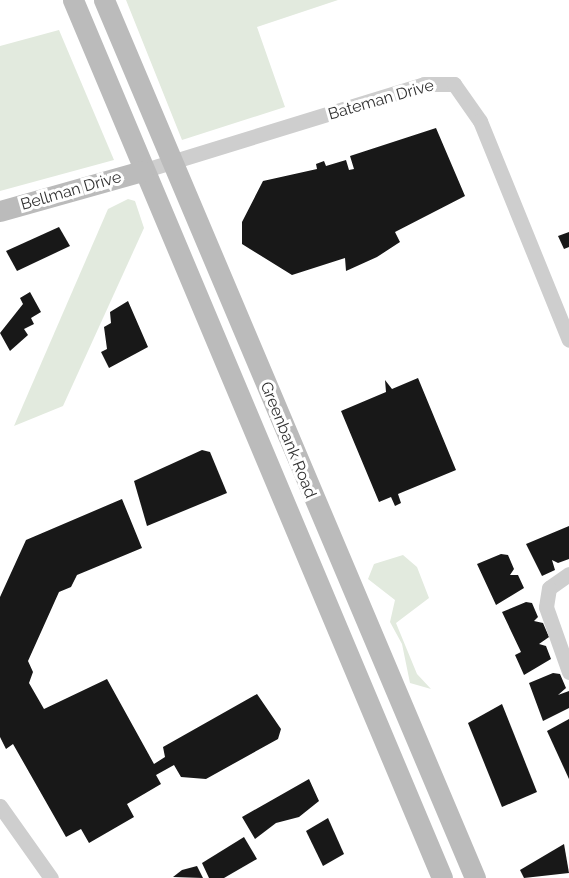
<!DOCTYPE html>
<html>
<head>
<meta charset="utf-8">
<style>
	body { margin:0 }
	#map { position:relative; width:569px; height:878px; overflow:hidden; background:#fff; font-family:Raleway,sans-serif }
	div>[style] { position:absolute }
	.green>* { inset:0; background:#e2eade }
	.building>* { inset:0; background:#181818 }
	.street>* { height:15px; margin:-7.5px; padding:0 7.5px; transform-origin:7.5px; border-radius:7.5px; background:#cecece }
	.secondary>* { height:21px; margin:-10.5px; padding:0 10.5px; transform-origin:10.5px; border-radius:10.5px; background:#bbb }
	span { translate:-50% -50%; white-space:nowrap; text-align:center; line-height:1.15; -webkit-text-stroke:6px #fff; paint-order:stroke }
	.street-label { font-size:16px; color:#313131 }
</style>
</head>
<body>
<div id="map">
	<div class="green">
		<div style="clip-path:polygon(126px 0,338px 0,257px 27px,285px 107px,182px 140px)"></div>
		<div style="clip-path:polygon(59px 30px,114px 160px,0 191px,0 46px)"></div>
		<div style="clip-path:polygon(128px 199px,135px 201px,144px 228px,63px 406px,14px 426px,108px 209px)"></div>
		<div style="clip-path:polygon(403px 555px,417px 567px,429px 598px,396px 623px,417px 674px,431px 689px,410px 683px,402px 644px,390px 622px,395px 600px,368px 579px,374px 564px)"></div>
	</div>
	<div class="building">
		<div style="clip-path:polygon(436px 128px,465px 196px,395px 232px,400px 242px,377px 257px,346px 271px,345px 258px,292px 275px,242px 244px,242px 222px,263px 181px,317px 169px,316px 164px,324px 161px,326px 166px,346px 160px,349px 170px,354px 169px,350px 156px)"></div>
		<div style="clip-path:polygon(59px 227px,70px 246px,17px 271px,6px 251px)"></div>
		<div style="clip-path:polygon(569px 232px,569px 247px,564px 249px,558px 236px)"></div>
		<div style="clip-path:polygon(30px 292px,41px 312px,31px 318px,34px 324px,24px 329px,28px 335px,10px 351px,0 333px,23px 304px,20px 298px)"></div>
		<div style="clip-path:polygon(128px 301px,148px 347px,109px 368px,101px 352px,107px 349px,104px 327px,111px 323px,110px 312px)"></div>
		<div style="clip-path:polygon(418px 378px,456px 470px,398px 494px,401px 503px,395px 506px,391px 497px,379px 502px,341px 411px,386px 392px,385px 380px,392px 389px)"></div>
		<div style="clip-path:polygon(202px 450px,210px 452px,227px 493px,147px 526px,134px 481px)"></div>
		<div style="clip-path:polygon(122px 499px,142px 548px,77px 575px,71px 587px,59px 592px,28px 661px,33px 672px,29px 683px,44px 709px,107px 679px,154px 764px,165px 757px,163px 747px,257px 694px,281px 729px,278px 739px,206px 779px,181px 777px,174px 765px,156px 775px,161px 784px,127px 804px,134px 817px,89px 843px,81px 829px,66px 837px,13px 744px,6px 749px,0 737px,0 597px,26px 540px)"></div>
		<div style="clip-path:polygon(569px 526px,569px 559px,558px 563px,552px 560px,555px 570px,542px 576px,526px 544px)"></div>
		<div style="clip-path:polygon(501px 554px,508px 555px,514px 569px,510px 575px,518px 575px,524px 588px,496px 605px,477px 564px)"></div>
		<div style="clip-path:polygon(526px 602px,532px 603px,538px 617px,534px 621px,543px 623px,549px 637px,539px 644px,546px 646px,551px 659px,524px 675px,515px 655px,521px 652px,502px 612px)"></div>
		<div style="clip-path:polygon(553px 673px,560px 674px,566px 688px,558px 695px,569px 691px,569px 708px,543px 721px,529px 683px)"></div>
		<div style="clip-path:polygon(502px 704px,537px 792px,502px 807px,468px 723px)"></div>
		<div style="clip-path:polygon(569px 719px,569px 779px,547px 731px)"></div>
		<div style="clip-path:polygon(309px 779px,319px 801px,299px 817px,276px 823px,255px 839px,242px 817px)"></div>
		<div style="clip-path:polygon(328px 818px,344px 854px,323px 866px,306px 831px)"></div>
		<div style="clip-path:polygon(244px 837px,257px 859px,224px 878px,209px 878px,202px 863px)"></div>
		<div style="clip-path:polygon(564px 844px,569px 873px,524px 878px,520px 870px)"></div>
		<div style="clip-path:polygon(197px 866px,203px 878px,173px 877px,182px 870px)"></div>
	</div>
	<div class="street">
		<div style="left:142px;top:171px;width:295px;rotate:-17.1deg"></div>
		<div style="left:424px;top:84px;width:30px"></div>
		<div style="left:454px;top:84px;width:45px;rotate:54.9deg"></div>
		<div style="left:480px;top:121px;width:236px;rotate:67.9deg"></div>
		<div style="left:569px;top:574px;width:24px;rotate:145deg"></div>
		<div style="left:549px;top:588px;width:19px;rotate:99deg"></div>
		<div style="left:546px;top:607px;width:69px;rotate:70.5deg"></div>
		<div style="left:0;top:806px;width:88px;rotate:54.7deg"></div>
	</div>
	<div class="secondary">
		<div style="left:73px;top:0;width:952px;rotate:67.2deg"></div>
		<div style="left:104px;top:0;width:953px;rotate:67.09deg"></div>
		<div style="left:0;top:211px;width:148px;rotate:-15.7deg"></div>
	</div>
	<div class="street-label">
		<span style="left:381px;top:100px;rotate:-16deg">Bateman Drive</span>
		<span style="left:71px;top:191px;rotate:-16deg">Bellman Drive</span>
		<span style="left:288px;top:440px;rotate:68deg">Greenbank Road</span>
	</div>
</div>
</body>
</html>
